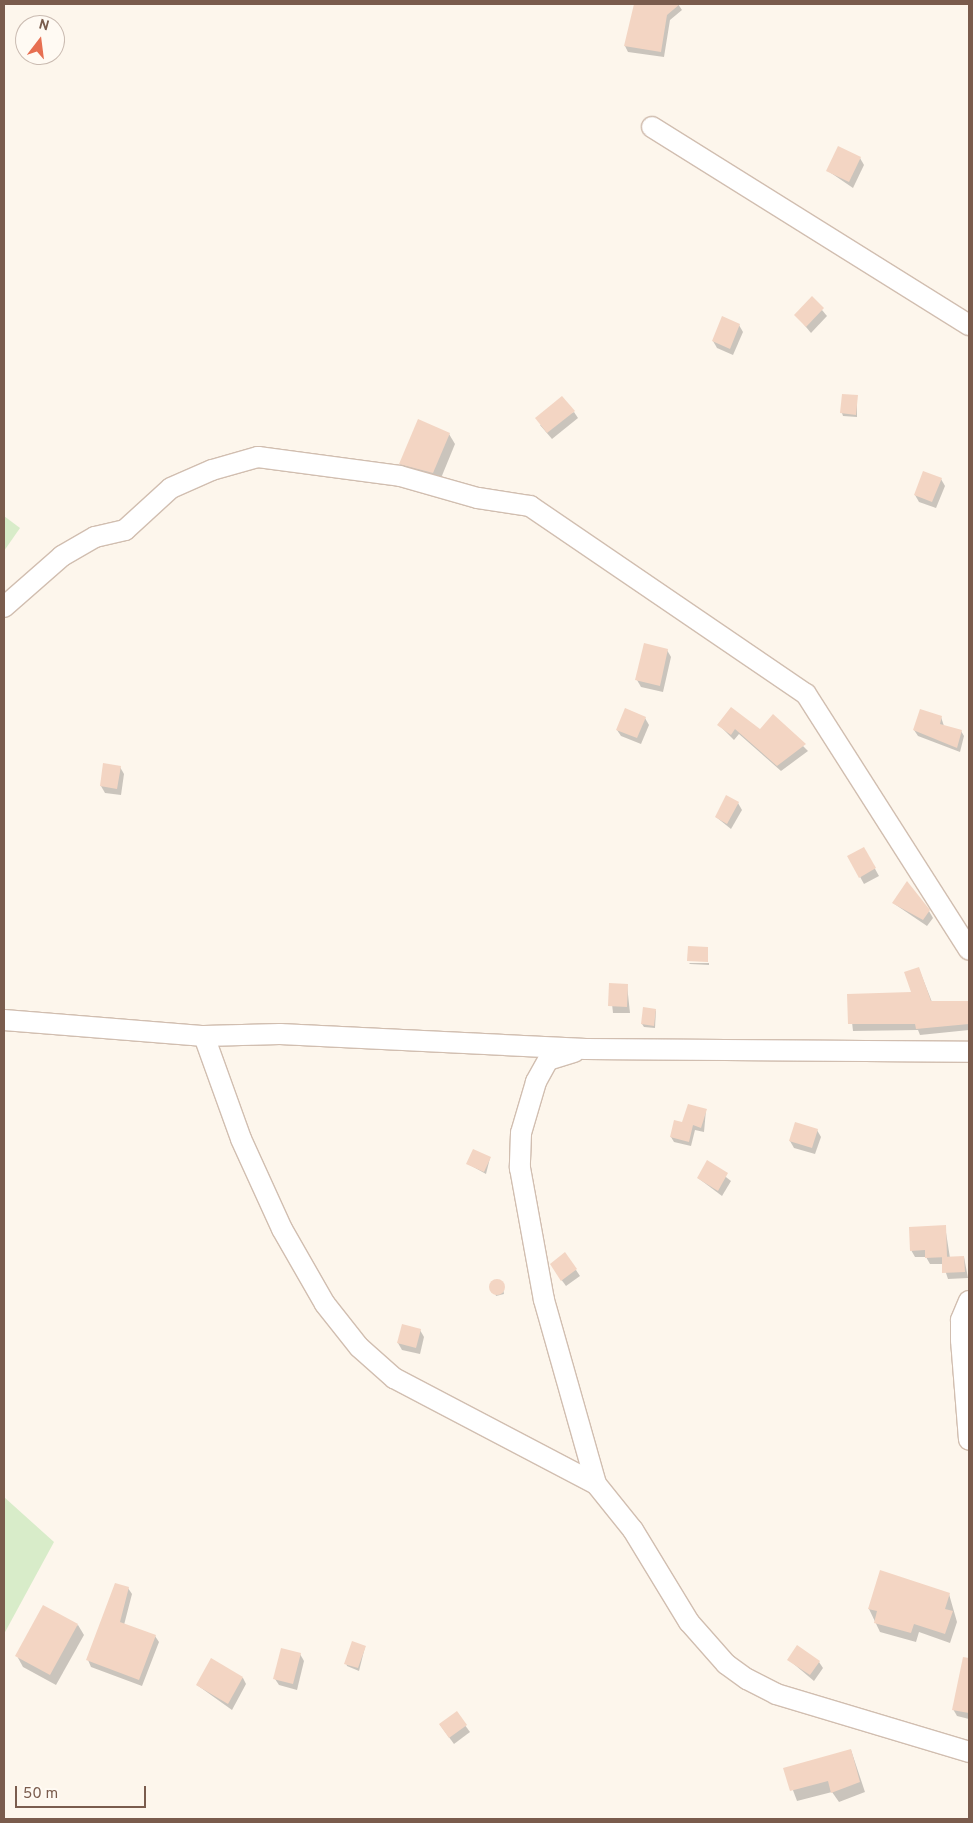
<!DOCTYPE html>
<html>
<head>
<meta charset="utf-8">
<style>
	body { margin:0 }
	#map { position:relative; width:973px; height:1823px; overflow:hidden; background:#fdf6ec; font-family:Overpass,sans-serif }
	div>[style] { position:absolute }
	.green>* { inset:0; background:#d8ecc9 }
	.shadow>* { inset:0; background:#0003 }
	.building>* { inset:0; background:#f3d5c3 }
	.round { border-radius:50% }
	.roads { filter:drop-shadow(1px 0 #d1beb0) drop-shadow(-1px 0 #d1beb0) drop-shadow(0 1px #d1beb0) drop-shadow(0 -1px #d1beb0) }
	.minor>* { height:20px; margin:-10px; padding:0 10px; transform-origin:10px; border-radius:10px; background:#fff }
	span { translate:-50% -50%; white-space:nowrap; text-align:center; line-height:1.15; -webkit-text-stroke:4px #fffaf3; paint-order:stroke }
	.frame { position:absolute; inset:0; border:5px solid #7a5c4d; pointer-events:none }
	.north { position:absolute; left:15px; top:15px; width:50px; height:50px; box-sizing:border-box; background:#fffaf3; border:1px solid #cabbb1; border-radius:50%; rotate:15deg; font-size:14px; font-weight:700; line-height:20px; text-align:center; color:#7a5c4d }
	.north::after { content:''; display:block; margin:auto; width:18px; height:22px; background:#e76f51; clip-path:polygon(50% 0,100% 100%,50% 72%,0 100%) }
	.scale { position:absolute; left:15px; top:1786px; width:131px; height:22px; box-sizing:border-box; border:2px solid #7a5c4d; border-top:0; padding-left:6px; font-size:15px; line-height:18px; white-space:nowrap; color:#7a5c4d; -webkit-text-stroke:4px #fffaf3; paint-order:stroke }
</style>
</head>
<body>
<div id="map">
	<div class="green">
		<div style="clip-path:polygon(4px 516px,20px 528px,4px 551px)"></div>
		<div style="clip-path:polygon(4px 1497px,54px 1542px,4px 1634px)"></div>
	</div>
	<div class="shadow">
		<div style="clip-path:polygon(635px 4px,678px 4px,682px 10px,670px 20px,664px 57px,628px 52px,625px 46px)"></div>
		<div style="clip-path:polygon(860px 158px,864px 165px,853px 188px,828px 171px)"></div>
		<div style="clip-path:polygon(812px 298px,827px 316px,811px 333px,796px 315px)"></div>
		<div style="clip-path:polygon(739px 325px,743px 332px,733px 355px,717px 348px,713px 341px)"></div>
		<div style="clip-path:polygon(857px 396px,857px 417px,843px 416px,842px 413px)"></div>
		<div style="clip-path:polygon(574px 412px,578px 418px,552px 439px,540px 425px)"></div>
		<div style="clip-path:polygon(449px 434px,455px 444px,439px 483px,406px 474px,400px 464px)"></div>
		<div style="clip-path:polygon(941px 479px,945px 486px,936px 508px,919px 502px,915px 495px)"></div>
		<div style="clip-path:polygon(667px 650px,671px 657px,663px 692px,641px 687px,637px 680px)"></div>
		<div style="clip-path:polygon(773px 716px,808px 751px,781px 771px,739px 734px,734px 740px,719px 725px,760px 731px)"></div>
		<div style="clip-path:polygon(941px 717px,944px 726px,961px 731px,964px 736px,960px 752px,918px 736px,914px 730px)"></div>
		<div style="clip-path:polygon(645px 718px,649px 725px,641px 744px,621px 736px,617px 730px)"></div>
		<div style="clip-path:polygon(120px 767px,124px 774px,121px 795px,105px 793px,101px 786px)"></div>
		<div style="clip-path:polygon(738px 803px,742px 810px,731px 829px,716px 817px)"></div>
		<div style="clip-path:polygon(864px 849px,879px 876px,864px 884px,849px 857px)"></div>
		<div style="clip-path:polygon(893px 903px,929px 911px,933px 918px,927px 926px)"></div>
		<div style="clip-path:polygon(689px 963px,709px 963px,709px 965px,690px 964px)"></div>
		<div style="clip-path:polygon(919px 969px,932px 1002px,969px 1002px,969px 1030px,920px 1035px,918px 1030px,853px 1031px,849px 995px,912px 993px)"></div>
		<div style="clip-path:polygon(610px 985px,627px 985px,630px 1013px,613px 1013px)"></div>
		<div style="clip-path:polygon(656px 1010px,655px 1028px,644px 1027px,642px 1024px)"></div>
		<div style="clip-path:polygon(706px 1110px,704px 1132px,695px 1130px,691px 1146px,674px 1142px,671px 1137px,683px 1123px)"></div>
		<div style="clip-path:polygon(817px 1130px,821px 1137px,815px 1154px,794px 1148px,790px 1141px)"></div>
		<div style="clip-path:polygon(490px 1158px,486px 1174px,468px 1164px)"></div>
		<div style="clip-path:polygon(707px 1162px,731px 1181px,722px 1196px,698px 1178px)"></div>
		<div style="clip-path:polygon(945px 1226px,950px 1258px,964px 1257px,968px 1278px,948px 1279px,943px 1264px,930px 1264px,926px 1257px,915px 1257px,911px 1250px)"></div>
		<div style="clip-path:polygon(576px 1270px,580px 1276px,566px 1286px,555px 1271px)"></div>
		<div style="clip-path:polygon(502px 1282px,504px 1294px,496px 1296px,492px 1283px)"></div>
		<div style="clip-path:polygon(420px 1330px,424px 1337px,420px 1354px,402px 1350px,398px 1343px)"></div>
		<div style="clip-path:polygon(128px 1588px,132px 1594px,124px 1625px,155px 1636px,159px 1642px,142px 1686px,91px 1667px,88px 1660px)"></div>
		<div style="clip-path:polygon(949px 1594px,957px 1622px,950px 1643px,919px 1632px,916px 1642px,880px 1632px,869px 1609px)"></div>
		<div style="clip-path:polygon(78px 1625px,84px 1635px,56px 1685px,23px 1667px,17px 1656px)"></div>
		<div style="clip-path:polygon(365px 1647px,359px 1671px,347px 1666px,346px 1663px)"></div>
		<div style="clip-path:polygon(300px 1654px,304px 1661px,297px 1690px,279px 1685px,275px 1679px)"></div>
		<div style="clip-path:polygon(789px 1660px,819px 1662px,823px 1668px,814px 1681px)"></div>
		<div style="clip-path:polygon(963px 1663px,969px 1664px,969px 1719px,957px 1716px,953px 1709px)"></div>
		<div style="clip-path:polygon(243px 1678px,246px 1684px,232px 1710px,197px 1685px)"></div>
		<div style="clip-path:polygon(456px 1713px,470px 1732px,454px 1744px,440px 1725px)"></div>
		<div style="clip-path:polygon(851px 1750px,865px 1792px,839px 1802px,832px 1792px,797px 1801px,785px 1769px)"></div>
	</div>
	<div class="building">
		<div style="clip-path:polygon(634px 4px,680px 4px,667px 15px,661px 52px,624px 46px)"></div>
		<div style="clip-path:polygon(838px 146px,861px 157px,849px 182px,826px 171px)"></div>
		<div style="clip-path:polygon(812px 296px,824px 308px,806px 327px,794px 315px)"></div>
		<div style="clip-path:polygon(722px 316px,740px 324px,730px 349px,712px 341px)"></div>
		<div style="clip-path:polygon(842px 394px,858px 395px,856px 415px,840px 413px)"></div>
		<div style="clip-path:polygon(562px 396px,575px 411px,547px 433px,535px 418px)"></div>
		<div style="clip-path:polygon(418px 419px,450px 433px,433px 473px,399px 464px)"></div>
		<div style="clip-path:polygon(923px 471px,942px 478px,932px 502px,914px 495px)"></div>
		<div style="clip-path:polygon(644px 643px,668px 649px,660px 686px,635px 680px)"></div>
		<div style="clip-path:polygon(731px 707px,760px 729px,773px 714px,806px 744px,777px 766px,735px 729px,731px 735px,717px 725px)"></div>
		<div style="clip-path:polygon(625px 708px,646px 717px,637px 738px,616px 730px)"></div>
		<div style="clip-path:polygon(920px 709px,942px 716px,940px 724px,962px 730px,957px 748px,913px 730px)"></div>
		<div style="clip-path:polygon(103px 763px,121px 766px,117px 789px,100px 786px)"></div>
		<div style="clip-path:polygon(726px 795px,739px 802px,727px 824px,715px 817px)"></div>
		<div style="clip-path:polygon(864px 847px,876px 868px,859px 878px,847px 856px)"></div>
		<div style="clip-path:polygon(907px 881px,930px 910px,923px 920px,892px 903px)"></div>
		<div style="clip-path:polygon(688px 946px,708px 947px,708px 962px,687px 961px)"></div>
		<div style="clip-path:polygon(919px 967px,931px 1001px,969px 1001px,969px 1024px,916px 1029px,915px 1024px,848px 1024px,847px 994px,911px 992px,904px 972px)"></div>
		<div style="clip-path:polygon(609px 983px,628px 984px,627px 1007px,608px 1006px)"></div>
		<div style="clip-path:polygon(643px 1007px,656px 1009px,654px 1026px,641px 1024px)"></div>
		<div style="clip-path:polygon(688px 1104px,707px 1109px,701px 1128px,693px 1125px,689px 1142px,670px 1137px,674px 1120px,682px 1122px)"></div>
		<div style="clip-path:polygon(795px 1122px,818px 1129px,812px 1148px,789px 1141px)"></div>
		<div style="clip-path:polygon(473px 1149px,491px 1157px,484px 1172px,466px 1164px)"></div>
		<div style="clip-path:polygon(707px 1160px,728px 1173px,718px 1191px,697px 1178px)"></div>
		<div style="clip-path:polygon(946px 1225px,947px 1257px,925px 1258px,925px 1250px,910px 1251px,909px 1227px)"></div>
		<div style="clip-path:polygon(565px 1252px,577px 1269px,561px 1281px,550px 1264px)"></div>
		<div style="clip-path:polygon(964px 1256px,965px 1272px,942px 1273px,942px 1257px)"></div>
		<div class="round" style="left:489px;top:1279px;width:16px;height:16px"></div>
		<div style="clip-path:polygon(402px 1324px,421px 1329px,416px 1348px,397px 1343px)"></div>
		<div style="clip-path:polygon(880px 1570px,950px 1593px,945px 1609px,953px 1611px,945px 1634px,914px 1624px,911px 1633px,874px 1623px,877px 1611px,868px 1609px)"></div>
		<div style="clip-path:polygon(115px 1583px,129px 1587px,120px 1622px,156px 1635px,139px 1680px,86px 1660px)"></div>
		<div style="clip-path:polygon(43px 1605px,78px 1624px,50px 1675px,15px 1656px)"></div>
		<div style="clip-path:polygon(352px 1641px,366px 1646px,358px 1668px,344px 1664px)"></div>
		<div style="clip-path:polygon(797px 1645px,820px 1661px,810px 1675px,787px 1660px)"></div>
		<div style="clip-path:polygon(281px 1648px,301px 1653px,293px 1684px,273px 1679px)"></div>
		<div style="clip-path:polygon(963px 1657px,969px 1658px,969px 1713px,952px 1710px)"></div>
		<div style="clip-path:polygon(211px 1658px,243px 1677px,228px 1704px,196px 1685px)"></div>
		<div style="clip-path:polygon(457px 1711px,467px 1725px,449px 1738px,439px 1724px)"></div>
		<div style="clip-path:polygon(851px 1749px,860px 1782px,831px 1793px,828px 1781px,790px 1791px,783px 1768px)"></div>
	</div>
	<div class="roads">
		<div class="minor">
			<div style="left:652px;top:127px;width:374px;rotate:32deg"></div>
			<div style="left:4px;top:607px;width:77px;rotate:-41.3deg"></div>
			<div style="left:62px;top:556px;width:38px;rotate:-30deg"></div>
			<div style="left:95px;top:537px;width:31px;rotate:-13deg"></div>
			<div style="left:125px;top:530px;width:62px;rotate:-42.4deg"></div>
			<div style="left:171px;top:488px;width:45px;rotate:-23.7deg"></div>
			<div style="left:212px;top:470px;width:48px;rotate:-15.8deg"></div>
			<div style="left:258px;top:457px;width:143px;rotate:7.6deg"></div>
			<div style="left:400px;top:476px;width:81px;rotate:15.8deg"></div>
			<div style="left:478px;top:498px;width:53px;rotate:8.7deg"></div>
			<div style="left:530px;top:506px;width:334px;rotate:34.3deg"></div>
			<div style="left:806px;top:694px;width:303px;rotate:57.5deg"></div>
			<div style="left:4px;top:1020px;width:201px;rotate:4.6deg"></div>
			<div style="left:204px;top:1036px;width:76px;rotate:-1.5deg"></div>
			<div style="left:280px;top:1034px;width:306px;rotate:2.8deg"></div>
			<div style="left:586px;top:1049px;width:383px;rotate:0.4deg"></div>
			<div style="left:204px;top:1036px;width:109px;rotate:70.2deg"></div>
			<div style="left:241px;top:1139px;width:99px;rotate:65.5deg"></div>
			<div style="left:282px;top:1229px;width:86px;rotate:60.2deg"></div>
			<div style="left:325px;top:1304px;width:55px;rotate:51.7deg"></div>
			<div style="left:359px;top:1347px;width:47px;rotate:41.5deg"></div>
			<div style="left:394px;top:1378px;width:228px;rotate:27.7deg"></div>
			<div style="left:596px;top:1484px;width:59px;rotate:51.2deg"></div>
			<div style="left:633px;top:1530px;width:108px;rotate:58.7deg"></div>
			<div style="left:689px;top:1622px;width:56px;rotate:48.6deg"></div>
			<div style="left:726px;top:1664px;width:26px;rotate:36deg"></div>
			<div style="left:747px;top:1679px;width:33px;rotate:27deg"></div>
			<div style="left:776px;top:1694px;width:202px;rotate:16.7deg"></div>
			<div style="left:574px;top:1052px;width:27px;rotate:163deg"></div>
			<div style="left:548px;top:1060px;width:25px;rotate:119deg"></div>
			<div style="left:536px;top:1082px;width:53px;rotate:106.4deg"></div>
			<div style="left:521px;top:1133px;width:35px;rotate:92deg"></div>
			<div style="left:520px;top:1168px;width:134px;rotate:79.7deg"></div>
			<div style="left:544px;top:1300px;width:191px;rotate:74.2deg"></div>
			<div style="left:969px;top:1301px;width:21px;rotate:113deg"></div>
			<div style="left:961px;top:1320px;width:20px;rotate:90deg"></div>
			<div style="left:961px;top:1340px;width:100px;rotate:85.4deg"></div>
		</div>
	</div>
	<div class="frame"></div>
	<div class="north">N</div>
	<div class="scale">50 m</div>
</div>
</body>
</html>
